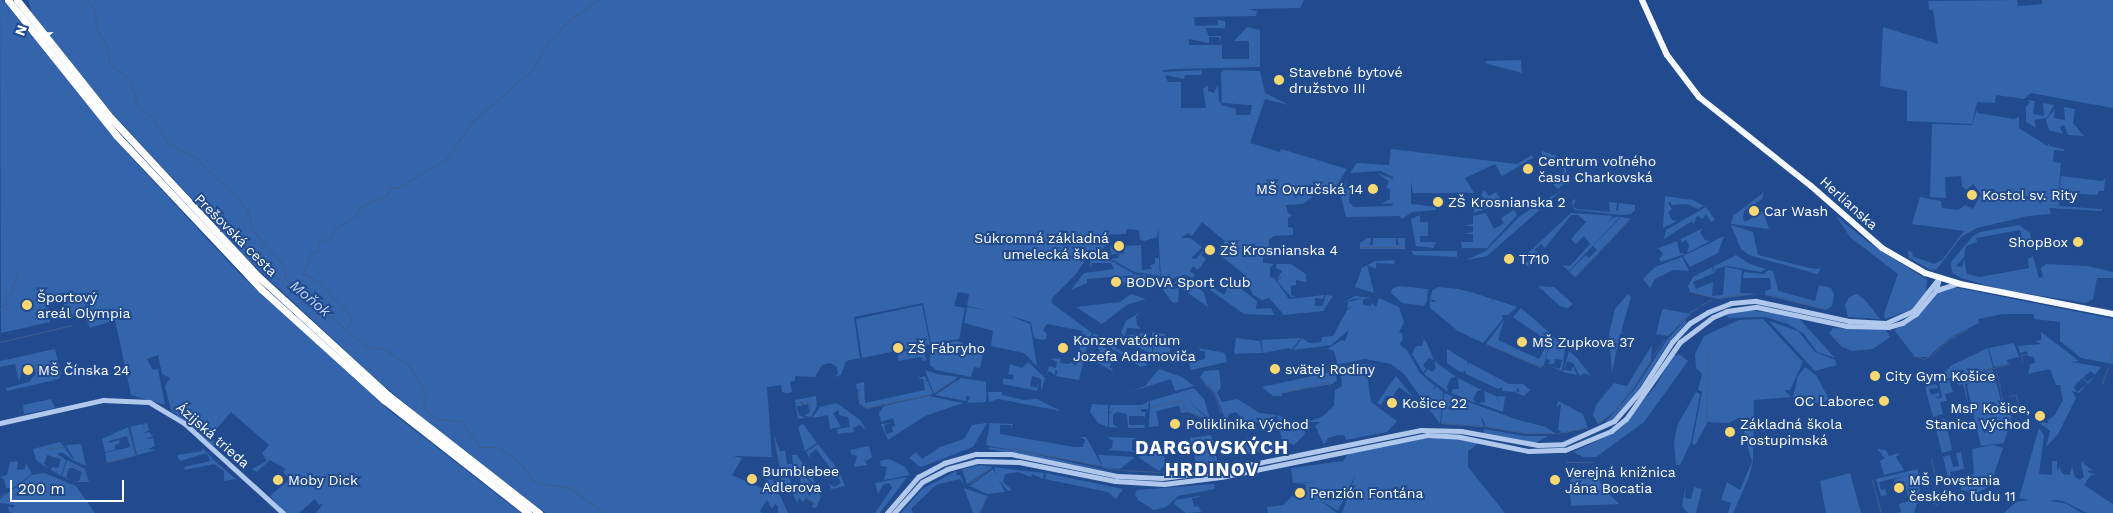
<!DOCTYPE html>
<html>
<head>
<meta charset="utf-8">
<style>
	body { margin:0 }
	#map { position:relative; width:2113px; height:513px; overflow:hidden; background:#214b8e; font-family:"Work Sans",sans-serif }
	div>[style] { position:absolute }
	.green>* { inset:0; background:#3464ac }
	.stream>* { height:1px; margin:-0.5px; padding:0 0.5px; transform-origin:0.5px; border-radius:0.5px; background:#3f5c8d }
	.minor>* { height:5px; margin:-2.5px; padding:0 2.5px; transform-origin:2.5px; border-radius:2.5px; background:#b0c8ec }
	.major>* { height:6px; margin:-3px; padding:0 3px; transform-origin:3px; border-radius:3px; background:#f5f9ff }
	.highway>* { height:7px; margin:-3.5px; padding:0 3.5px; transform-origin:3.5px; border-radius:3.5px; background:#fff }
	.dots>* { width:14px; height:14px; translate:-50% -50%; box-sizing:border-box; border:2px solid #214b8e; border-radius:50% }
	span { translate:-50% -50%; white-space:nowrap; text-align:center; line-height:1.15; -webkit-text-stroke:4px #214b8e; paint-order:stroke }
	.poi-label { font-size:14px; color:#fff }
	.left { translate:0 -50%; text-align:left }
	.right { translate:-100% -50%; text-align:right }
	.street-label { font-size:14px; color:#fff }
	.water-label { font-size:15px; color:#bcd2f3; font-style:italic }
	.district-label { font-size:19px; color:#fff; font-weight:700; letter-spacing:1px }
	.north { position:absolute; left:10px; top:10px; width:50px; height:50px; -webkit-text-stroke:4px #214b8e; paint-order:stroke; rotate:289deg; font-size:14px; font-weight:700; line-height:20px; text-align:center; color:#fff }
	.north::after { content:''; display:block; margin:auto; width:18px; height:22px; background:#fff; clip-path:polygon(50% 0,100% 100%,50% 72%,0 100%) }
	.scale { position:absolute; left:10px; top:480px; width:114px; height:22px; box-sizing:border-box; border:2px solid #fff; border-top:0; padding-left:6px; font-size:15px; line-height:18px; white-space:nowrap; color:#fff; -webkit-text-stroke:4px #214b8e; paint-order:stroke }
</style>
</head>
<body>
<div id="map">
	<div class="green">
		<div style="clip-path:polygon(0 0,3px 0,130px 156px,240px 274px,390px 411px,521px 513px,316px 513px,323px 504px,319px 505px,315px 499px,299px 513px,285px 513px,270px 496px,290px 479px,283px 472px,286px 469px,270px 460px,257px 472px,252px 469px,267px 461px,262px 453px,269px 445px,231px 412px,214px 432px,211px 430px,207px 435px,238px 462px,217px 445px,213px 446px,171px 410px,165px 386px,170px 378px,162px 374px,158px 355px,147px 359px,153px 370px,158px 369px,165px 405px,131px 395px,115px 320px,90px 328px,81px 306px,82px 318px,78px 315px,55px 320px,67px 315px,62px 296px,45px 300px,50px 322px,1px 333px)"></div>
		<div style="clip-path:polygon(28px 0,1304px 0,1300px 8px,1248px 9px,1257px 11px,1256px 16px,1194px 17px,1195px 26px,1218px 25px,1218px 20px,1225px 21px,1225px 28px,1205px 28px,1209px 36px,1221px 36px,1220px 43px,1219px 37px,1209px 37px,1209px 43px,1189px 39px,1189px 45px,1222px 45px,1222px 59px,1249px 59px,1249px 41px,1234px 41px,1247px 27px,1260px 30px,1260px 67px,1176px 69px,1163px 70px,1163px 72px,1202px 70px,1201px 75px,1185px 75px,1184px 79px,1165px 75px,1168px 82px,1181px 82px,1181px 108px,1206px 108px,1203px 89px,1208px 86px,1208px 91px,1214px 93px,1218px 85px,1219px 100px,1222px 105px,1236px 109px,1236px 115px,1250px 115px,1252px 105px,1222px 103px,1221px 73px,1224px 70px,1260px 71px,1265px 93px,1289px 105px,1265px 99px,1250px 143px,1280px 152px,1281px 149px,1347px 169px,1336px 187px,1321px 190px,1303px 204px,1286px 205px,1288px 213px,1292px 215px,1288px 218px,1288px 227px,1293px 228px,1293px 235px,1274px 236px,1269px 240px,1269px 249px,1275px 250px,1275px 254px,1263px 254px,1263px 263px,1274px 264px,1270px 268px,1270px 277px,1274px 278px,1289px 299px,1324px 295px,1323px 299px,1315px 298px,1315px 306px,1322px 306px,1326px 295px,1333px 296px,1323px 311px,1284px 315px,1269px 298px,1262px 300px,1253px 295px,1244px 274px,1218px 254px,1225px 241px,1202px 222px,1192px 236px,1188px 233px,1181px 238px,1190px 238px,1202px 247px,1191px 258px,1196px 259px,1205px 248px,1211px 253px,1204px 251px,1201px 255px,1206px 259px,1198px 270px,1193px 266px,1190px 271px,1195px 275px,1193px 278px,1184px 275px,1168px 280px,1161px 277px,1158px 228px,1157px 237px,1144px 241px,1140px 240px,1139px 230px,1127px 229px,1126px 234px,1106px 235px,1106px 245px,1101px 251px,1085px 252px,1085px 261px,1075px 275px,1053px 297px,1051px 302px,1057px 307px,1092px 333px,1085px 353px,1079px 352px,1083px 331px,1047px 324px,1043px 330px,1047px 334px,1046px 339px,1043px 340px,1034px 338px,1031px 322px,1008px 315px,1030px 324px,1037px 366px,1024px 353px,991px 346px,993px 331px,964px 323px,967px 307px,990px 311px,967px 306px,969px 294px,958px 292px,954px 306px,965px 308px,959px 339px,931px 343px,923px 303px,854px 317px,860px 358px,846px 361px,841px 375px,833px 377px,838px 374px,837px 367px,830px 363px,822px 365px,815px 377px,795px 376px,795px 381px,790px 382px,792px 392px,787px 393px,782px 392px,781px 385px,767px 387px,772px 457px,733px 456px,742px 458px,732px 475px,764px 489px,768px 481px,765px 479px,773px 480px,788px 513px,778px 513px,778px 506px,775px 504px,772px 509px,767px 500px,760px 511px,762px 513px,546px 513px,469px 456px,377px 380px,248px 260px,103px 103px,33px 16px)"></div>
		<div style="clip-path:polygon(2017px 0,2018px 6px,2042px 4px,2042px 0,2113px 0,2113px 108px,2031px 93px,2024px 99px,1996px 95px,1995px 103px,1977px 102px,1972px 124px,1907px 121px,1907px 91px,1880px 86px,1883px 27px,1938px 44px,1933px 10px,1929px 10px,1928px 1px)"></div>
		<div style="clip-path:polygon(1521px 60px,1522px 73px,1485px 63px,1487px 61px)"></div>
		<div style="clip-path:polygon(2027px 100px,2035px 101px,2033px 114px,2044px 116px,2043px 103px,2054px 105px,2047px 118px,2034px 120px,2036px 128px,2026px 122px,2026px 107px,2030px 102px)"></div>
		<div style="clip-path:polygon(2064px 107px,2075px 109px,2073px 123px,2084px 136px,2068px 135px,2064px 125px,2060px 127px,2063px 134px,2049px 130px,2046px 120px,2055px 109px,2054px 118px,2065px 120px)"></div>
		<div style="clip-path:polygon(1977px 109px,1977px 113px,2014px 119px,2019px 117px,2019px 128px,2047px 146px,2049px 143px,2049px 146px,2064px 149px,2064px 151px,2054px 150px,2053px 162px,2061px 163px,2059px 188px,2073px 194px,2060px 196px,2059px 206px,2101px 209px,2101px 205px,2102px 211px,2049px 208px,2051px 214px,2028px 216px,1977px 228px,1961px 237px,1937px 269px,1931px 270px,1909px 258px,1908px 250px,1913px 253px,1912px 256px,1934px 264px,1942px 260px,1964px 231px,1912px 224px,1920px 197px,1941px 201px,1942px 208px,1958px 210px,1965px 205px,1973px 209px,1981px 194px,1973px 184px,1966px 190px,1962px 186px,1961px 176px,1945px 177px,1946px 198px,1930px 197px,1932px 124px,1972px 125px)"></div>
		<div style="clip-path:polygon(1391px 149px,1517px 164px,1532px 155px,1533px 158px,1502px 176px,1495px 164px,1465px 178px,1474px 193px,1413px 193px,1411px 181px,1411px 204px,1436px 207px,1436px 210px,1412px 212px,1402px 219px,1399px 216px,1346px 217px,1341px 196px,1347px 179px,1345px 190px,1350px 187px,1349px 202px,1354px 207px,1392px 206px,1393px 203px,1381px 204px,1390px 199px,1390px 189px,1386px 188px,1389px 181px,1377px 173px,1393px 179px,1394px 202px,1393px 177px,1381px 171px,1350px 173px,1357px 163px,1389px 165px)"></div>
		<div style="clip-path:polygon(1542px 151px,1557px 156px,1566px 169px,1566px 182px,1558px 189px,1549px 180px,1553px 181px,1565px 171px,1557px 158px,1542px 159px)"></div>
		<div style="clip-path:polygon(2061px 176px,2102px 181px,2105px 178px,2104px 191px,2099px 191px,2097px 195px,2066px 193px,2060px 187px)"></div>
		<div style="clip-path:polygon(1484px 190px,1489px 196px,1496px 192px,1503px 203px,1473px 213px)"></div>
		<div style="clip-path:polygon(1562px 190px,1487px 256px,1466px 260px,1486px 251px,1520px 216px)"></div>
		<div style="clip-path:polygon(1764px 192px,1762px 199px,1744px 211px,1743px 218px,1745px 222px,1763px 211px,1769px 229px,1731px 224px,1733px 216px)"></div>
		<div style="clip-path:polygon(1665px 196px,1693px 200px,1704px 206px,1698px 209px,1687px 204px,1671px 205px,1671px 201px,1668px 203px,1672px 209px,1668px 212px,1672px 220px,1677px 221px,1663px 228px)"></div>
		<div style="clip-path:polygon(1576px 199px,1573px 207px,1577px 209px,1610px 212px,1609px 202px,1617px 203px,1616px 211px,1618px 211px,1619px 203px,1635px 205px,1635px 210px,1631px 214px,1622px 215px,1576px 210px,1573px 208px,1572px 201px)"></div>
		<div style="clip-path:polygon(1706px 207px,1715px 220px,1711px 222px,1706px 214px,1703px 219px,1697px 216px,1694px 224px,1692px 221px,1664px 239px,1666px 230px)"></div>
		<div style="clip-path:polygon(1514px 210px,1517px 215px,1487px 248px,1462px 248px,1461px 242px,1473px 242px,1473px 234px,1464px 234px,1473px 232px,1473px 226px,1464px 226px,1473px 224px,1473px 216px,1486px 213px,1494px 229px,1504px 223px,1501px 218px)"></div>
		<div style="clip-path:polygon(1571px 213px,1613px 216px,1607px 223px,1614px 217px,1620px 217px,1569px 271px,1562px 265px,1570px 266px,1590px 244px,1584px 236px,1576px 244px,1571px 239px,1586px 222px,1578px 215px,1571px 215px,1545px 248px,1541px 244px,1534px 250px,1542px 255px,1529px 267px,1525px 264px,1531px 258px,1527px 254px)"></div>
		<div style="clip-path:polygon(1420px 215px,1420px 222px,1428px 222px,1428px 236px,1420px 236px,1420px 242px,1436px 242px,1433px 248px,1416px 246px,1411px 219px)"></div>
		<div style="clip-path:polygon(1836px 216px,1868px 242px,1927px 280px,1926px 293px,1913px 309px,1885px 319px,1884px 314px,1898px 274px,1850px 237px)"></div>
		<div style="clip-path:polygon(1621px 217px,1630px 219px,1609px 241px,1606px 239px,1609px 241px,1590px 262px,1587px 260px,1589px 262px,1575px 277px,1569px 272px,1586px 255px,1589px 258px,1597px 250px,1593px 246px)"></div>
		<div style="clip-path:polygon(1731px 225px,1753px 232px,1758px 255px,1810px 268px,1819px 269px,1821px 265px,1820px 270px,1817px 274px,1749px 255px,1741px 249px)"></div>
		<div style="clip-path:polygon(2019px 225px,2030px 233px,2033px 246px,2025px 247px,2020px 230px,1976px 238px,1977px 242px,1966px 246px,1964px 257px,1956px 266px,1962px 267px,1964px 259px,1967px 274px,1980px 277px,2029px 268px,2028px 259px,2033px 256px,2039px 278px,2043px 277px,2041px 268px,2046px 264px,2087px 266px,2113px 272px,2113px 278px,2097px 278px,2093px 299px,2086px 303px,2003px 290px,1961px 278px,1952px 272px,1951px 262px,1973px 236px,1980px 232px)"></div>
		<div style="clip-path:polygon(1703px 228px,1700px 232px,1705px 240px,1710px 241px,1687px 253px,1689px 245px,1686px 240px,1681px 243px,1681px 239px)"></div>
		<div style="clip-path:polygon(1724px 236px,1718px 253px,1690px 267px,1683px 256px)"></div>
		<div style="clip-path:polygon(1368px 238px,1371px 238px,1370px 245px,1373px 245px,1373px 238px,1396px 238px,1396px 245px,1399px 245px,1397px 238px,1405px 238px,1405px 249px,1360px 249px,1360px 243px)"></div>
		<div style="clip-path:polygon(1677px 241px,1680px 253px,1685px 254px,1661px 262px,1659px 259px,1663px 254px,1659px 249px,1654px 250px)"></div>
		<div style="clip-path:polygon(1110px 243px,1112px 249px,1118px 249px,1116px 253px,1123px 254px,1126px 246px,1141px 245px,1142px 270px,1152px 269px,1150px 265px,1155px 264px,1155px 258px,1159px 258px,1160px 276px,1134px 272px,1111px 259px,1118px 258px,1119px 254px,1111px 254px)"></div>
		<div style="clip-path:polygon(1411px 251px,1457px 251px,1457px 257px,1414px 255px)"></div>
		<div style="clip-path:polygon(1736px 255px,1750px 264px,1766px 269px,1761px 272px,1727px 266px,1716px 269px,1715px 273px,1713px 267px)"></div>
		<div style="clip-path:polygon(1682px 257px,1689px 271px,1673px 270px,1655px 279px,1650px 288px,1643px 279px,1655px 267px)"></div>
		<div style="clip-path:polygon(1090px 260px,1110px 260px,1136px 275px,1087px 279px,1087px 283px,1071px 290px,1084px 273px,1114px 269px,1111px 263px,1092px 263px,1090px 268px)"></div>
		<div style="clip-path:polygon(1395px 260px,1394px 264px,1376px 263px,1376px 269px,1367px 265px,1374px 293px,1355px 287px,1362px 268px,1375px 261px)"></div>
		<div style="clip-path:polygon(1276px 264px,1291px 264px,1306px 274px,1306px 282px,1296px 280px,1296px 285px,1291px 286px,1291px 295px,1296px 297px,1291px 297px,1277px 281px,1283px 276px,1276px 280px,1282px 271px,1276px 268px)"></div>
		<div style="clip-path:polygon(1712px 267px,1714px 273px,1693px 282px,1696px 289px,1713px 282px,1712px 296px,1723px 295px,1725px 267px,1742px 270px,1740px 293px,1757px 294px,1719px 299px,1690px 292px,1688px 286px,1693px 277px)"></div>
		<div style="clip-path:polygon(1769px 270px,1773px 271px,1778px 290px,1782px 292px,1815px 301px,1819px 285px,1831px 288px,1834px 294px,1832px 306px,1826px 310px,1765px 295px,1765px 291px,1771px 289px,1770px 278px,1743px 278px,1744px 272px,1763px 274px)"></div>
		<div style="clip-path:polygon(1138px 275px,1154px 276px,1179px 289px,1178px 303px,1172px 302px,1161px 287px,1134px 283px,1134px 286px,1120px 281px,1120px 278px)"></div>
		<div style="clip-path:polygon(1178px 278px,1191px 280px,1204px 293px,1208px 307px,1174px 283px)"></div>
		<div style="clip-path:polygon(1227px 278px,1257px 301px,1256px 309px,1271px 308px,1274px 315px,1244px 314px,1210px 290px,1212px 287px,1224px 295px,1227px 290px,1221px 286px)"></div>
		<div style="clip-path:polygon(1399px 286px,1428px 289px,1427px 301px,1424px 306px,1402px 303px,1391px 293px,1392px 289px)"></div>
		<div style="clip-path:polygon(1538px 286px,1554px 287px,1573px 304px,1568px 308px,1560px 306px)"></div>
		<div style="clip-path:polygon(1948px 286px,2113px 319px,2113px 364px,2081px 358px,2060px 341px,2060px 322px,2034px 319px,2034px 314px,2003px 314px,1978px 319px,1979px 323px,1951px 337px,1928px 357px,1915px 357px,1894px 330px,1916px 318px,1938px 291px)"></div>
		<div style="clip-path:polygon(1438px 287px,1459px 289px,1470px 292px,1469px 296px,1471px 292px,1492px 299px,1491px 303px,1493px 299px,1517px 307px,1508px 315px,1502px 315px,1503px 319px,1483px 343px,1458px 331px,1430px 308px,1430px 301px,1435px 302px,1435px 300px,1430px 300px,1432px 291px)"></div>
		<div style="clip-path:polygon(1131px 294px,1146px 299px,1127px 305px,1102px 324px,1076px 307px,1120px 302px)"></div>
		<div style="clip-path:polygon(1628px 294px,1631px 297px,1621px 332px,1624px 333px,1620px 334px,1612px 373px,1609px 334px,1615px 309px)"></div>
		<div style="clip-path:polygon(1857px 294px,1865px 300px,1880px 319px,1848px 317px,1845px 305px,1849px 297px)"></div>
		<div style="clip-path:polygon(1355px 296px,1372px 298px,1363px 299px,1363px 305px,1371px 306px,1371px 303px,1376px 307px,1379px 298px,1399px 307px,1404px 322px,1399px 333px,1402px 333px,1403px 340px,1399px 344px,1407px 350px,1420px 373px,1435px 386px,1433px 388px,1435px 389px,1436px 386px,1443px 392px,1440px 424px,1404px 374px,1391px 364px,1365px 359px,1329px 366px,1327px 366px,1337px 363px,1334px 351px,1327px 349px,1342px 340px,1345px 341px,1349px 330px,1331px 345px,1293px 350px,1302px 338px,1309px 343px,1321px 342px,1322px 337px,1333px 336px,1347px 310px,1355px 305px,1347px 309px,1348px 302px,1363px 298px,1353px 299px,1341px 304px)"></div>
		<div style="clip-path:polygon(922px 305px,930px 344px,862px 358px,856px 319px)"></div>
		<div style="clip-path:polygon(1521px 308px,1551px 334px,1544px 365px,1541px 367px,1486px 344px,1504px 320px,1498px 340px,1539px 359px,1549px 342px,1513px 317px)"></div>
		<div style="clip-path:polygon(1662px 310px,1664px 309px,1691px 314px,1668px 336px,1656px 334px)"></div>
		<div style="clip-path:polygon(1746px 310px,1797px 316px,1835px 358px,1817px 352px,1804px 334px,1788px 324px,1766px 317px,1729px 318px,1725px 314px)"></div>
		<div style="clip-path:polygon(1140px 312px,1136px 316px,1137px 325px,1141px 329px,1127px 328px,1125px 336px,1150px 332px,1146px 336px,1146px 346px,1152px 346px,1152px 354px,1127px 342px,1121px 332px,1126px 321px)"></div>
		<div style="clip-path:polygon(1763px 319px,1803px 362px,1790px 390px,1784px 390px,1791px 397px,1754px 400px,1753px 461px,1749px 477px,1733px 513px,1728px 513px,1731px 503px,1721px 500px,1727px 482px,1740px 490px,1752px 462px,1740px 417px,1729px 423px,1708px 422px,1695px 445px,1692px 444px,1702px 392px,1698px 390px,1702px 374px,1696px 368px,1695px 354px,1704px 336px,1739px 320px)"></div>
		<div style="clip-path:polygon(1685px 320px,1687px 322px,1669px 342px,1637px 392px,1613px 419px,1603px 425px,1634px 390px,1666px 341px)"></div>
		<div style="clip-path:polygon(1769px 321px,1798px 331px,1815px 352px,1835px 360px,1837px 365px,1815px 371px)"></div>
		<div style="clip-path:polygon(1833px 328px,1886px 330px,1890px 337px,1873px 349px,1852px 351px,1842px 347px,1829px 333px)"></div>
		<div style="clip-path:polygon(1152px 332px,1165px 334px,1162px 343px,1174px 342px,1170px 345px,1170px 354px,1176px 355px,1176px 363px,1153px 355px,1153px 345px,1157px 345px,1158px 339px,1152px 337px)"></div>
		<div style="clip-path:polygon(2041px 332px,2079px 361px,2071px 362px,2101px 367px,2088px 384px,2083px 379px,2087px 375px,2084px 379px,2088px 382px,2095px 375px,2091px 371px,2087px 374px,2076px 384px,2074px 388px,2077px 392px,2086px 385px,2079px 393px,2072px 391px,2076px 398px,2058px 434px,2046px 447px,2050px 431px,2038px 422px,2048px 423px,2048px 420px,2055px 415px,2063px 400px,2060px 385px,2056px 385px,2050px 369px,2028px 374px,2030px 364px,2035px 363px,2034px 357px,2028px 356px,2027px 351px,2020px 353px,2018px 346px,2041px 344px,2035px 341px,2041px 340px)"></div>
		<div style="clip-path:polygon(1094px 333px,1119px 350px,1148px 365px,1141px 367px,1108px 346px,1090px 341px)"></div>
		<div style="clip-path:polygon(1421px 336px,1426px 341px,1434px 360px,1429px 358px,1423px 365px,1426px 369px,1423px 372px,1412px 354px,1416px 346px,1422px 346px,1424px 340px)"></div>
		<div style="clip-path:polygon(1553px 336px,1565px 348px,1562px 371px,1549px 366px,1560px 369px,1562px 360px,1555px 359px,1554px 364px,1549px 364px,1550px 360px,1546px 359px,1544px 364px)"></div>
		<div style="clip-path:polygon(1236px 338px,1260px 341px,1262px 353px,1234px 354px)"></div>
		<div style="clip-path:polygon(1301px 338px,1291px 350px,1290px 348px,1263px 353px,1261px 340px)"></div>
		<div style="clip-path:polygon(957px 341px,962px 343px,965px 351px,973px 345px,985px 347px,978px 348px,977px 353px,983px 354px,980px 368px,974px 367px,971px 377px,936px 370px,930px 365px,930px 346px)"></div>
		<div style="clip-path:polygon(2014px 343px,2019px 357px,2006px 360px,2009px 364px,1994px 367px,1989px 348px)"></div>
		<div style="clip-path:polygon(1096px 344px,1118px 354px,1117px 358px,1112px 358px,1110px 367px,1114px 372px,1093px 360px,1100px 351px)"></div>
		<div style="clip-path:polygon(1652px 345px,1651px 361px,1634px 388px,1615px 411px,1598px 424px,1593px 415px,1596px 405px,1614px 383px,1627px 386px)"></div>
		<div style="clip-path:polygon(921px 348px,927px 360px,923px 361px,921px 357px,898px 361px,898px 353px)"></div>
		<div style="clip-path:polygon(1199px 348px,1225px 353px,1227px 362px,1191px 370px,1189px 363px,1205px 359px,1205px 351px,1200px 351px)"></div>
		<div style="clip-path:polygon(1988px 348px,1993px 368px,1936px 381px,1952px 365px)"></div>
		<div style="clip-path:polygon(55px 349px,61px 373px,59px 379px,7px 391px,6px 388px,29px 382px,37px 372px,21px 373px,19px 382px,15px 364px,0 367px,0 361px)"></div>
		<div style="clip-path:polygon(1447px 349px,1468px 362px,1467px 365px,1470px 363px,1509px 384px,1523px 384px,1530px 390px,1524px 396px,1515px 392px,1516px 390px,1520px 393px,1518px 388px,1514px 392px,1502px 391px,1502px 387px,1498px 389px,1466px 374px,1465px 370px,1463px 373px,1457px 370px,1447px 363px)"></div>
		<div style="clip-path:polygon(1569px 351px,1577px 358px,1591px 376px,1584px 373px,1580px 376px,1573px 363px,1567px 361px,1564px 370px,1571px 371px,1573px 366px,1577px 375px,1563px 372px)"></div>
		<div style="clip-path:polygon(1078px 353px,1085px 355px,1079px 380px,1056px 376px,1058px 371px,1055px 370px,1055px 375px,1049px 371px,1047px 374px,1049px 366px,1056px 368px,1057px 362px,1051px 359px,1061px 358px,1060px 363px,1070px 364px,1071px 362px,1076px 366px,1077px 359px,1081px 359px)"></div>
		<div style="clip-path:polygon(1679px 354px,1688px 361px,1644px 422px,1596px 457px,1583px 457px,1573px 452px,1603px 438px,1626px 422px,1657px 384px,1672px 356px)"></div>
		<div style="clip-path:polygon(1434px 361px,1456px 377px,1451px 378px,1447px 386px,1448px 392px,1424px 374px,1428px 369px,1432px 372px,1436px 368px)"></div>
		<div style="clip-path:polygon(1028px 362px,1045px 378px,1041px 392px,1041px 379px,1032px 376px,1030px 386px,1037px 387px,1039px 380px,1037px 391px,1003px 384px,1003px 378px,1013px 380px,1014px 375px,1008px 374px,1010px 364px,1022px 368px)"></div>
		<div style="clip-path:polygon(1364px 364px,1379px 365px,1376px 368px,1364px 365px,1365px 371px,1376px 372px,1367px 375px,1371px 402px,1397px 421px,1387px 432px,1346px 440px,1344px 435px,1338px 435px,1328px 438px,1324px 445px,1315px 426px,1320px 422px,1308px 422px,1323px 416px,1334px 406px,1335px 390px,1342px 386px,1341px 376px,1345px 369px)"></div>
		<div style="clip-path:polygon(1805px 367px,1816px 375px,1830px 401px,1809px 404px,1808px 396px,1793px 397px,1798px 376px)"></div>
		<div style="clip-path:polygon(1159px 369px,1182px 377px,1194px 386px,1175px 391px,1171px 379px,1130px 392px,1145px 386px)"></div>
		<div style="clip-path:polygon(925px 370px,937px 374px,958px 377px,934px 394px)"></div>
		<div style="clip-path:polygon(1219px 370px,1221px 387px,1217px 393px,1222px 402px,1237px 399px,1260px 413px,1275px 415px,1278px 427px,1266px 428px,1251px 419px,1249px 424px,1242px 427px,1242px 418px,1236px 412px,1229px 414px,1226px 421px,1215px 393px,1200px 377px,1204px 371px)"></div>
		<div style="clip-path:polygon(1993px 370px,2004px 412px,2012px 416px,2004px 443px,1981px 446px,1967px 386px,1969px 383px,1965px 384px,1969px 408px,1963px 384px,1958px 385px,1956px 379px)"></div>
		<div style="clip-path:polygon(1335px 371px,1337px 380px,1332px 384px,1282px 393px,1282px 396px,1273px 396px,1262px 387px)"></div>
		<div style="clip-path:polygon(925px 376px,927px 380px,924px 381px,928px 381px,933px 394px,867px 408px,859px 403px,858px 391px,861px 389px,857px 390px,856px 384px,864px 382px,865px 403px,925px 390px,923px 379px,917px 378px)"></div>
		<div style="clip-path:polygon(1396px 376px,1413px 397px,1399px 387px,1393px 396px,1386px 396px,1381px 405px,1377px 403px)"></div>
		<div style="clip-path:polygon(961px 378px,986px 382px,986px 402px,967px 403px,970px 397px,966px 396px,966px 401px,935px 395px)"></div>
		<div style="clip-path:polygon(1458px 378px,1482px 390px,1477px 391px,1473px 399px,1476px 403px,1451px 393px,1453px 389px,1459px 389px)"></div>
		<div style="clip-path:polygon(1949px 380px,1953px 392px,1945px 394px,1947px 401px,1940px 402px,1943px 414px,1933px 417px,1925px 387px,1936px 384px,1938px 388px,1929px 389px,1931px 395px,1938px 393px,1938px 390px,1940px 396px,1935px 397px,1939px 399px,1942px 397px,1939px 383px)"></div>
		<div style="clip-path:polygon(1194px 388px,1204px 399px,1210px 419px,1189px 402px,1209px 420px,1189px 412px,1181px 413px,1179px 406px,1156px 411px,1159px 426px,1149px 427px,1150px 401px)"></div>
		<div style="clip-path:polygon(1484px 391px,1496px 396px,1500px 404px,1497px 396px,1511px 397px,1505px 397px,1503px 412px,1478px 403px,1485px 402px)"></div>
		<div style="clip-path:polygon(988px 392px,1002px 392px,1002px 395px,1023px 400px,1037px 399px,1061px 411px,998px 399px,989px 402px)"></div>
		<div style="clip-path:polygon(1696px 392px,1700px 394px,1691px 442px,1680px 465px,1676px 465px,1674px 443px,1677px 426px)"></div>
		<div style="clip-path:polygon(1444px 393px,1518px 420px,1546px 427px,1556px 434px,1528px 434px,1485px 427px,1485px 424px,1481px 416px,1484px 427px,1441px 424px)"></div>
		<div style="clip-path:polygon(816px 396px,817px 406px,811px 417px,805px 416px,810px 412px,808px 404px,803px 405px,802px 402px,798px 403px,801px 403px,802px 406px,797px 406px,799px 415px,805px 418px,798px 419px,795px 400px)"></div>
		<div style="clip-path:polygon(928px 396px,963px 403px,925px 416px,888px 440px,881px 424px,892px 423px,884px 425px,886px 434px,893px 432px,892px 427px,895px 426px,893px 418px,881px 422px,879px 413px,884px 406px)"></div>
		<div style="clip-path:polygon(51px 399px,55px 408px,24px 414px,23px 405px)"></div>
		<div style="clip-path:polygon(1149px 401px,1148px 409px,1141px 409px,1141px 412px,1146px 412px,1144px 419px,1144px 416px,1129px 416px,1129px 425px,1144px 425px,1144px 422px,1145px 428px,1128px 428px,1127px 414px,1117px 412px,1113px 415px,1113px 424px,1118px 428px,1109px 427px,1109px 413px,1113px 412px,1109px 412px,1110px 405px,1142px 405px)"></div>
		<div style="clip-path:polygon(1558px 401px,1583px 414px,1588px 428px,1564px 433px,1558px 430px,1561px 404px,1556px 407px)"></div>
		<div style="clip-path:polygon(837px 403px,843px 408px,833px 413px,841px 427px,830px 429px,828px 415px,812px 418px,820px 407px)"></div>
		<div style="clip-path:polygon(1092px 404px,1108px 405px,1108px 427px,1098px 423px,1090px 412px)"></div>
		<div style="clip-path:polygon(844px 408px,861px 421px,866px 430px,860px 425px,853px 428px,854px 432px,838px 434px,837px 429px,850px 427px,848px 417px,839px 415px,839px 410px)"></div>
		<div style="clip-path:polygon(1277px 415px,1304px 428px,1305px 434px,1294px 445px,1282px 441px)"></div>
		<div style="clip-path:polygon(1945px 419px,1952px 450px,1942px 453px,1934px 421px)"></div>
		<div style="clip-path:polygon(147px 423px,149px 430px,144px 433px,149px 432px,153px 436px,146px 439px,153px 438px,155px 446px,148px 449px,156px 450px,137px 455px,130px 427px,142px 424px,144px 429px,143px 424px)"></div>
		<div style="clip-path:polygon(987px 423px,973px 447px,921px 467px,909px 458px,916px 452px,922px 459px,940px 447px,964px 439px,972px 425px)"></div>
		<div style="clip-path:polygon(990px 423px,1013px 424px,1011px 428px,1011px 425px,1000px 425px,1000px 434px,1074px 447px,1083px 447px,1085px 440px,1080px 437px,1086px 437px,1102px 466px,989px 446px,986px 444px)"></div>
		<div style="clip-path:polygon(803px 424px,817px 443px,805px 451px,798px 427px)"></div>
		<div style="clip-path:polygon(128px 427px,135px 456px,107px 463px,105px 453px,130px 447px,127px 436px,109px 441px,109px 443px,119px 440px,120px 443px,115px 445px,115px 450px,105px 452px,102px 439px)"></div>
		<div style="clip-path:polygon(2039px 428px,2044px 435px,2039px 474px,2052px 475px,2052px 461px,2057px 461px,2057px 471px,2059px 467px,2063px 474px,2070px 475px,2072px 467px,2075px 477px,2080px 480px,2084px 477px,2081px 464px,2084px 460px,2083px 463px,2093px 471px,2088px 470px,2088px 472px,2096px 475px,2091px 475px,2084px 485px,2113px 504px,2113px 513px,2087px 513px,2063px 501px,2057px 500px,2049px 501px,2065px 503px,2082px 513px,2004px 513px,2016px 502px,2029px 500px,2019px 498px)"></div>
		<div style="clip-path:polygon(1484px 429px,1525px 436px,1548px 436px,1536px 443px,1483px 433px)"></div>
		<div style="clip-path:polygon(774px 435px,780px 452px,785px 450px,787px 464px,793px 464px,792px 455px,797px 455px,823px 494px,804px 473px,800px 476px,796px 472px,789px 478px,791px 482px,788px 485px,782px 482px)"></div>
		<div style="clip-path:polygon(1211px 435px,1214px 446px,1195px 445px,1214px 447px,1218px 464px,1197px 468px,1190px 438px)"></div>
		<div style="clip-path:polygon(1107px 437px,1137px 438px,1132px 441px,1132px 450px,1137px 452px,1108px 450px,1112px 448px,1113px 441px)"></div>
		<div style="clip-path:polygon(1443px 437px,1479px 443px,1468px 451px,1468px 467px,1505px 513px,1342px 513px,1356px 474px,1338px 511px,1317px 498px,1337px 513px,1268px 513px,1267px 507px,1283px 505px,1292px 496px,1296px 498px,1307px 494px,1305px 484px,1293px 484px,1317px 482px,1293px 483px,1291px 468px,1343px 461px,1349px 453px,1409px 440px)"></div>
		<div style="clip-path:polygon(1248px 438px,1261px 447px,1279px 442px,1273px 449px,1236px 456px,1237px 443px)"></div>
		<div style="clip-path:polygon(60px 442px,75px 462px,62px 452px,57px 454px,66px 460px,61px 476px,51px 470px,52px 467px,58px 468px,61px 459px,47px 455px,44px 464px,49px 469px,36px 460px,33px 449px)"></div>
		<div style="clip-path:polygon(81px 444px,86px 466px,75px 461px,66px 445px)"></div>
		<div style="clip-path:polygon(818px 444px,839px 471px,845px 486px,831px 489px,829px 484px,835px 487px,841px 482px,816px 449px,810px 454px,810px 458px,806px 452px)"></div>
		<div style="clip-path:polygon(1993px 445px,2003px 448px,1990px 486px,1977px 493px,1961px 490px,1963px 477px,1974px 474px,1972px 449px)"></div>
		<div style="clip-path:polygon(869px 446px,872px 457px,866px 461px,864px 458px,867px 465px,854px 467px,857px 456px,851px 454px,850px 450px)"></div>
		<div style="clip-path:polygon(990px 447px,1034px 454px,1123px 474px,988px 449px)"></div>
		<div style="clip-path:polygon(202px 448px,218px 464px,236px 479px,224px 481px,224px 471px,214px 464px,185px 470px,184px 467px,210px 461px,209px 457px,206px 453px,180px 461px,177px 455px,202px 451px)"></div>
		<div style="clip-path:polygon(1162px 448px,1166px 465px,1159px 471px,1138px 457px)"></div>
		<div style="clip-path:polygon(1877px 449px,1886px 450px,1889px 456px,1900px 453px,1896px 457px,1904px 470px,1884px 475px,1880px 461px,1885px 458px)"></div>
		<div style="clip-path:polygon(1961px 452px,1964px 469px,1950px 472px,1952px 479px,1959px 477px,1949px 482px,1943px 457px,1950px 455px,1953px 467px,1959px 466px,1956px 453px)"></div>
		<div style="clip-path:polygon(1098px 455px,1120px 456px,1135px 457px,1120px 469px,1103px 467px)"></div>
		<div style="clip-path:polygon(889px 459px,905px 467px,910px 475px,884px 480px,887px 467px,881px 466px,880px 461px)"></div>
		<div style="clip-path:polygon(67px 460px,85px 469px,89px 482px,73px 482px,79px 481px,82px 472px,73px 468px,69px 468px,66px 477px,71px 481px,62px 476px)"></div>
		<div style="clip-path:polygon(18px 461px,17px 470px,25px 469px,26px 463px,32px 474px,13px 488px,6px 488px,4px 479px,0 477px,7px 475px,10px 462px)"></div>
		<div style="clip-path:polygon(980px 465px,992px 467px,967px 484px,962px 469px)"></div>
		<div style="clip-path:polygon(994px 467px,1044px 473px,1043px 479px,1032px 474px,1031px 477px,1018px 472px,1005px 474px,1003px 482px,1012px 490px,1008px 491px,997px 478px)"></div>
		<div style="clip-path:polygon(993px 469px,1005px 492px,987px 494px,970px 486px)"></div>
		<div style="clip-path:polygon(1918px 469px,1920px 494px,1914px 513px,1896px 513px,1901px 512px,1899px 504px,1909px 501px,1904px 481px,1895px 483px,1894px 480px,1905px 476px,1879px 482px,1881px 490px,1885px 489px,1887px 495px,1881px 496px,1876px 479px)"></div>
		<div style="clip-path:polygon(956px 471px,957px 475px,960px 475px,965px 487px,960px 479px,936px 485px,911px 509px,913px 513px,901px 513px,922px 489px)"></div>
		<div style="clip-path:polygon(44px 473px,76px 486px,95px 513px,13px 513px,9px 512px,8px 506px,14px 508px,14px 505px,0 503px,0 499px,32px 475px)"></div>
		<div style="clip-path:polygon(1046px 473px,1123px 489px,1116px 499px,1108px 492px,1045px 479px)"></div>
		<div style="clip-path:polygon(1850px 473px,1861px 513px,1826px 513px,1820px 481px)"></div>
		<div style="clip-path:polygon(804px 475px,821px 496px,816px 508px,812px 507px,814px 502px,806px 498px,803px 502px,799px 498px,797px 503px,791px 490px,792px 483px,796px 487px,801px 484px,800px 478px)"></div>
		<div style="clip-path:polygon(1598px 476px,1602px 487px,1619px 504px,1571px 506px,1570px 476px)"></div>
		<div style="clip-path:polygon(907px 477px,880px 513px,875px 513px,892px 488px,889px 483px,883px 485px,878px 494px,875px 483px)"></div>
		<div style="clip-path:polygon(1214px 484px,1215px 489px,1178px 496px,1166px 507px,1154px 510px,1138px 500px,1135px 494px,1137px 490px)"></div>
		<div style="clip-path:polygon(1686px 485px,1685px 498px,1691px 499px,1694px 487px,1702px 489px,1696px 513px,1688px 513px,1682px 506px)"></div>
		<div style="clip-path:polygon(964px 488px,987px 496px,979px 513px,973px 513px)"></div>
		<div style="clip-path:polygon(1199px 496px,1201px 500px,1199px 497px,1192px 498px,1194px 507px,1198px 506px,1201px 512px,1186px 513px,1174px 504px,1176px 500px)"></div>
	</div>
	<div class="stream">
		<div style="left:87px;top:0;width:11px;rotate:49deg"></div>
		<div style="left:94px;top:8px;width:22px;rotate:82deg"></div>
		<div style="left:97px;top:30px;width:19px;rotate:58deg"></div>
		<div style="left:107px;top:46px;width:18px;rotate:81deg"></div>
		<div style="left:110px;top:64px;width:25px;rotate:37deg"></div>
		<div style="left:130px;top:79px;width:26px;rotate:74deg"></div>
		<div style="left:137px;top:104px;width:22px;rotate:43deg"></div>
		<div style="left:153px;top:119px;width:28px;rotate:58deg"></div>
		<div style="left:168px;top:143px;width:30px;rotate:27deg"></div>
		<div style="left:195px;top:157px;width:60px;rotate:44.3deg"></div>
		<div style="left:238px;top:199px;width:14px;rotate:51deg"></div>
		<div style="left:247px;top:210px;width:22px;rotate:74deg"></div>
		<div style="left:253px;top:231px;width:48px;rotate:48.4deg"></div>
		<div style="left:285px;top:267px;width:11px;rotate:90deg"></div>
		<div style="left:285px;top:278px;width:6px;rotate:45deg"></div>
		<div style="left:289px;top:282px;width:103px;rotate:39.9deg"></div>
		<div style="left:368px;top:348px;width:14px"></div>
		<div style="left:382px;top:348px;width:31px;rotate:32deg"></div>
		<div style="left:408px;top:364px;width:34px;rotate:58deg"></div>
		<div style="left:426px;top:393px;width:14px;rotate:102deg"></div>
		<div style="left:423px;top:407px;width:18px;rotate:41deg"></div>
		<div style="left:437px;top:419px;width:23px;rotate:5deg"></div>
		<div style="left:460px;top:421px;width:33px;rotate:52deg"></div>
		<div style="left:480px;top:447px;width:18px"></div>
		<div style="left:498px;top:447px;width:24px;rotate:35deg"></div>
		<div style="left:518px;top:461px;width:24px;rotate:52deg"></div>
		<div style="left:533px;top:480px;width:10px;rotate:24deg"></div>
		<div style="left:542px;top:484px;width:27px;rotate:6deg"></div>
		<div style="left:569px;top:487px;width:44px;rotate:36.6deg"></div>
		<div style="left:1361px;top:247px;width:40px"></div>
		<div style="left:1576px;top:276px;width:78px;rotate:-47.1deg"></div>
		<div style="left:1691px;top:292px;width:27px;rotate:13deg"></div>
		<div style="left:1717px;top:298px;width:33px;rotate:-9deg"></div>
		<div style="left:1767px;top:294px;width:53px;rotate:14.3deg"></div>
		<div style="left:1701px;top:305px;width:11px;rotate:-27deg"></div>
		<div style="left:1820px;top:307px;width:5px;rotate:22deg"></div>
		<div style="left:2097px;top:307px;width:16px;rotate:11deg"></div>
		<div style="left:0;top:309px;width:20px;rotate:-57deg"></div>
		<div style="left:11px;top:292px;width:24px;rotate:-73deg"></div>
		<div style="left:1690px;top:312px;width:10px;rotate:-29deg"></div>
		<div style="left:346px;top:329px;width:9px;rotate:-49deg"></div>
		<div style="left:352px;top:322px;width:10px;rotate:-114deg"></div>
		<div style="left:348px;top:313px;width:41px;rotate:-133deg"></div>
		<div style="left:320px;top:283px;width:20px;rotate:-150deg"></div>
		<div style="left:303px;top:273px;width:22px;rotate:-68deg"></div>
		<div style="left:311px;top:253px;width:7px;rotate:-16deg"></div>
		<div style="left:318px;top:251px;width:9px;rotate:-84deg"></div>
		<div style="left:319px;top:242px;width:12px;rotate:-24deg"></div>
		<div style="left:330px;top:237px;width:8px;rotate:-60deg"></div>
		<div style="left:334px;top:230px;width:27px;rotate:-34deg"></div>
		<div style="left:356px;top:215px;width:9px;rotate:-58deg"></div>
		<div style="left:361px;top:207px;width:29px;rotate:-25deg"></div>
		<div style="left:387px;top:195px;width:8px;rotate:-67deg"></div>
		<div style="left:390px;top:188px;width:9px;rotate:-6deg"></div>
		<div style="left:399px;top:187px;width:55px;rotate:-30.8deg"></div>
		<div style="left:446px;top:159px;width:47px;rotate:-54.6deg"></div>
		<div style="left:473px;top:121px;width:79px;rotate:-40.9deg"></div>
		<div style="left:533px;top:69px;width:31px;rotate:-61deg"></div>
		<div style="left:548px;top:42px;width:29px;rotate:-46deg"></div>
		<div style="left:568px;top:21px;width:37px;rotate:-35deg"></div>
		<div style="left:1667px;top:336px;width:32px;rotate:-46deg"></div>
		<div style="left:1835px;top:338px;width:16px;rotate:40deg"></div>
		<div style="left:0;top:342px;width:74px;rotate:-13.3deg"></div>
		<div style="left:1487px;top:344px;width:58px;rotate:23.5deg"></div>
		<div style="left:1933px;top:354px;width:22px;rotate:-43deg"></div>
		<div style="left:1949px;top:339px;width:21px;rotate:-28deg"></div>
		<div style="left:1913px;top:355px;width:12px;rotate:20deg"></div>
		<div style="left:1924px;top:359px;width:10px;rotate:-29deg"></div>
		<div style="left:1653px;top:356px;width:20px;rotate:-57deg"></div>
		<div style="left:2022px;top:362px;width:7px;rotate:-98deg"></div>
		<div style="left:2021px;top:355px;width:5px;rotate:-11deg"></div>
		<div style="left:2109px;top:362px;width:19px;rotate:-78deg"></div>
		<div style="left:1994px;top:368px;width:15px;rotate:-16deg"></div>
		<div style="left:1996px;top:370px;width:19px;rotate:78deg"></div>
		<div style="left:1200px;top:377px;width:22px;rotate:51deg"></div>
		<div style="left:1214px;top:394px;width:20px;rotate:70deg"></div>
		<div style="left:1956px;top:378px;width:38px;rotate:-15deg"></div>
		<div style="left:2102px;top:383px;width:17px;rotate:-69deg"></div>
		<div style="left:858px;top:391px;width:12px;rotate:85deg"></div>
		<div style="left:859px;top:403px;width:9px;rotate:36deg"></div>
		<div style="left:866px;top:408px;width:67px;rotate:-12deg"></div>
		<div style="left:2000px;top:391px;width:20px;rotate:75deg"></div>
		<div style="left:2005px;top:410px;width:5px;rotate:22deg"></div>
		<div style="left:2010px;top:412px;width:3px;rotate:-90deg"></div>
		<div style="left:935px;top:392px;width:24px;rotate:-33deg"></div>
		<div style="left:1281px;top:393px;width:49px;rotate:-12.9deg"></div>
		<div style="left:1329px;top:382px;width:3px;rotate:90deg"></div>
		<div style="left:2009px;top:396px;width:7px;rotate:-8deg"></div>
		<div style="left:2016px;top:395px;width:9px;rotate:77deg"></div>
		<div style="left:2018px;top:404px;width:8px;rotate:140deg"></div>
		<div style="left:797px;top:403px;width:13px;rotate:-4deg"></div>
		<div style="left:810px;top:402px;width:11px;rotate:85deg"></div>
		<div style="left:1150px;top:407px;width:32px;rotate:-13deg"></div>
		<div style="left:1181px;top:400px;width:14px;rotate:56deg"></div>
		<div style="left:1189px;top:412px;width:21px;rotate:23deg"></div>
		<div style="left:2004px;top:413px;width:6px;rotate:9deg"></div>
		<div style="left:1222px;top:416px;width:13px;rotate:77deg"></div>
		<div style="left:1937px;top:420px;width:31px;rotate:73deg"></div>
		<div style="left:1442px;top:423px;width:42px;rotate:4.1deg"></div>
		<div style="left:1598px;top:423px;width:21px;rotate:-37deg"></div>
		<div style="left:1615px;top:410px;width:62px;rotate:-54.8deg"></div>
		<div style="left:1706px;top:423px;width:71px;rotate:-88.4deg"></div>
		<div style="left:1485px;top:426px;width:41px;rotate:9.9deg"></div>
		<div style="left:1525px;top:433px;width:30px"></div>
		<div style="left:1564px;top:432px;width:24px;rotate:-12deg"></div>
		<div style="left:1558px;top:433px;width:4px;rotate:-14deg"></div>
		<div style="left:774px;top:437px;width:46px;rotate:79.9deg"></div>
		<div style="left:1013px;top:448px;width:91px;rotate:11.4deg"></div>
		<div style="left:47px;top:449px;width:18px;rotate:-9deg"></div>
		<div style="left:1931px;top:458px;width:20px;rotate:79deg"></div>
		<div style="left:1935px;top:478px;width:25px;rotate:92deg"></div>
		<div style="left:1934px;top:503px;width:4px;rotate:34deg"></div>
		<div style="left:107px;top:462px;width:29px;rotate:-14deg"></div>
		<div style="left:135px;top:455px;width:28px;rotate:-105deg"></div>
		<div style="left:1566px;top:462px;width:27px"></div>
		<div style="left:70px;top:465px;width:15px;rotate:20deg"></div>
		<div style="left:84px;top:470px;width:11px;rotate:75deg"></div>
		<div style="left:1103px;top:467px;width:17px;rotate:10deg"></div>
		<div style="left:1197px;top:468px;width:20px;rotate:-9deg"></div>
		<div style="left:1123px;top:470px;width:36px;rotate:3deg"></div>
		<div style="left:1162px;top:472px;width:33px;rotate:-5deg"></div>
		<div style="left:787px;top:478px;width:12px;rotate:-42deg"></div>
		<div style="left:796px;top:470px;width:6px;rotate:45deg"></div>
		<div style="left:1872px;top:480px;width:34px;rotate:75deg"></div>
		<div style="left:970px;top:483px;width:26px;rotate:-37deg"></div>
		<div style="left:794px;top:487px;width:4px;rotate:14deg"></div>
		<div style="left:798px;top:488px;width:8px;rotate:-40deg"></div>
		<div style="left:804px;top:483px;width:6px;rotate:-108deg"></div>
		<div style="left:0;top:496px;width:7px;rotate:-34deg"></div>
		<div style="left:804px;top:496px;width:14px;rotate:36deg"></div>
		<div style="left:1570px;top:497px;width:20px;rotate:-90deg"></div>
		<div style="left:1570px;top:477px;width:22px;rotate:-3deg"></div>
		<div style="left:979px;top:513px;width:19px;rotate:-65deg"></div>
	</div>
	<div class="minor">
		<div style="left:1937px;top:290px;width:20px;rotate:-18deg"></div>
		<div style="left:0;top:423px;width:106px;rotate:-12.6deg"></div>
		<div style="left:103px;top:400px;width:46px;rotate:2.5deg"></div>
		<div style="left:149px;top:402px;width:41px;rotate:31deg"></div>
		<div style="left:184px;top:423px;width:134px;rotate:42.3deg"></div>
		<div style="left:887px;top:513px;width:48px;rotate:-49.3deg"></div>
		<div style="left:918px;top:477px;width:30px;rotate:-28deg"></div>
		<div style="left:944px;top:463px;width:33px;rotate:-16deg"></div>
		<div style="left:976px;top:454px;width:35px"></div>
		<div style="left:1011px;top:454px;width:108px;rotate:11.7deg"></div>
		<div style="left:1117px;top:476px;width:45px;rotate:2.5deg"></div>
		<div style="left:1162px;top:478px;width:57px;rotate:-7deg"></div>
		<div style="left:1219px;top:471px;width:206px;rotate:-11.5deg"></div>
		<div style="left:1421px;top:430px;width:40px;rotate:1.4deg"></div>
		<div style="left:1461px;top:431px;width:78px;rotate:10.3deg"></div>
		<div style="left:1538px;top:445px;width:25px;rotate:-2deg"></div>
		<div style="left:1563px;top:444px;width:56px;rotate:-24.3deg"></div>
		<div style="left:1614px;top:421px;width:41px;rotate:-48.9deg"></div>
		<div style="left:1641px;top:390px;width:57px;rotate:-57.1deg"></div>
		<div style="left:1672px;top:342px;width:26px;rotate:-47deg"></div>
		<div style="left:1690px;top:323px;width:21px;rotate:-31deg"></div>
		<div style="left:1708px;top:312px;width:25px;rotate:-21deg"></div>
		<div style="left:1731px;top:303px;width:25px;rotate:-5deg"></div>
		<div style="left:1756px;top:301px;width:95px;rotate:12.1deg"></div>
		<div style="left:1849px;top:321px;width:37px;rotate:3deg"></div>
		<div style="left:1886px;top:323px;width:30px;rotate:-24deg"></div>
		<div style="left:1913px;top:311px;width:42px;rotate:-51.8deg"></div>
		<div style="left:894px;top:513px;width:42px;rotate:-47.9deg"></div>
		<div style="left:922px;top:482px;width:28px;rotate:-27deg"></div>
		<div style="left:947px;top:469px;width:31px;rotate:-15deg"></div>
		<div style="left:977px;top:461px;width:42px;rotate:1.4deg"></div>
		<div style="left:1019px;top:462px;width:98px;rotate:11.2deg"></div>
		<div style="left:1115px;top:481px;width:49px;rotate:3.5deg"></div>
		<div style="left:1164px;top:484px;width:57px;rotate:-7deg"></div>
		<div style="left:1221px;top:477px;width:210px;rotate:-11.5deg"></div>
		<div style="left:1427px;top:435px;width:33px;rotate:3deg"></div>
		<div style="left:1460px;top:437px;width:69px;rotate:11.6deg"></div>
		<div style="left:1528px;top:451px;width:37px;rotate:-2deg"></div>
		<div style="left:1565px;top:450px;width:50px;rotate:-22.4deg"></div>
		<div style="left:1611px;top:431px;width:19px;rotate:-39deg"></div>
		<div style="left:1626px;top:419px;width:94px;rotate:-55deg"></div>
		<div style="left:1680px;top:342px;width:41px;rotate:-37.1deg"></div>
		<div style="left:1713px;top:317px;width:15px;rotate:-23deg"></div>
		<div style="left:1727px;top:311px;width:30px;rotate:-8deg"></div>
		<div style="left:1757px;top:307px;width:92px;rotate:11.9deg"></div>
		<div style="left:1847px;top:326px;width:41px;rotate:1.4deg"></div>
		<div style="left:1888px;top:327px;width:15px;rotate:-16deg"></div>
		<div style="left:1902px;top:323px;width:17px;rotate:-33deg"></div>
		<div style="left:1916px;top:314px;width:31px;rotate:-50deg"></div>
		<div style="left:1936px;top:290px;width:12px;rotate:-76deg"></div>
	</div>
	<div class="major">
		<div style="left:1642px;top:0;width:60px;rotate:65.6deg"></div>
		<div style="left:1667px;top:55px;width:53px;rotate:52.7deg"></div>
		<div style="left:1699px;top:97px;width:143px;rotate:38.5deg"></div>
		<div style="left:1811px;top:186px;width:94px;rotate:41.1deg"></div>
		<div style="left:1882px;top:248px;width:50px;rotate:30.2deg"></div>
		<div style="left:1925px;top:273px;width:37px;rotate:17deg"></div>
		<div style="left:1960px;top:284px;width:156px;rotate:11.1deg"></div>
	</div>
	<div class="highway">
		<div style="left:8px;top:0;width:173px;rotate:51.3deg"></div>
		<div style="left:116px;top:135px;width:212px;rotate:46.7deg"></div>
		<div style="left:261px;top:289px;width:166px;rotate:42.1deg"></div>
		<div style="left:384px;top:400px;width:183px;rotate:38.1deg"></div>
		<div style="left:17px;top:0;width:151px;rotate:51.5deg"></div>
		<div style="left:111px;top:118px;width:216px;rotate:47.1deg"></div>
		<div style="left:258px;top:276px;width:176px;rotate:42.5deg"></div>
		<div style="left:388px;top:395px;width:192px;rotate:38deg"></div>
	</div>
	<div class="dots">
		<div style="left:1279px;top:80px;background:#f9d871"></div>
		<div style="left:1528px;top:169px;background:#f9d871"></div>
		<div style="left:1373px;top:189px;background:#f9d871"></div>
		<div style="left:1972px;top:195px;background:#f9d871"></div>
		<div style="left:1438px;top:202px;background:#f9d871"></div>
		<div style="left:1754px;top:211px;background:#f9d871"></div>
		<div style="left:2078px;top:242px;background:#f9d871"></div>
		<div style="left:1119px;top:246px;background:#f9d871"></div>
		<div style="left:1210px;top:250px;background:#f9d871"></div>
		<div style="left:1509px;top:259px;background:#f9d871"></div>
		<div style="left:1116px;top:282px;background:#f9d871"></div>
		<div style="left:27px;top:305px;background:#f9d871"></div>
		<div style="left:1522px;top:342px;background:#f9d871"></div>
		<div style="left:898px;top:348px;background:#f9d871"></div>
		<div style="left:1063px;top:348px;background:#f9d871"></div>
		<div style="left:1275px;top:369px;background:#f9d871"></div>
		<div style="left:28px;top:370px;background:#f9d871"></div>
		<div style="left:1875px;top:376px;background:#f9d871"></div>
		<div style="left:1884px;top:401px;background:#f9d871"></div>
		<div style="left:1392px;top:403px;background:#f9d871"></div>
		<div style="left:2040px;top:416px;background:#f9d871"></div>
		<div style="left:1175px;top:424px;background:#f9d871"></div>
		<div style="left:1730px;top:432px;background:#f9d871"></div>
		<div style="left:752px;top:479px;background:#f9d871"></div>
		<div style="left:278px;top:480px;background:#f9d871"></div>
		<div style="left:1555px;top:480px;background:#f9d871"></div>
		<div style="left:1899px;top:488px;background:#f9d871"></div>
		<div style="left:1300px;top:493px;background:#f9d871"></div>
	</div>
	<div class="poi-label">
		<span class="left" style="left:1289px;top:80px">Stavebné bytové<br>družstvo III</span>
		<span class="left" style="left:1538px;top:169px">Centrum voľného<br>času Charkovská</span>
		<span class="right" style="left:1363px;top:189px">MŠ Ovručská 14</span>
		<span class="left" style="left:1982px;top:195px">Kostol sv. Rity</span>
		<span class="left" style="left:1448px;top:202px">ZŠ Krosnianska 2</span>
		<span class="left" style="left:1764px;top:211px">Car Wash</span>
		<span class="right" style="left:1109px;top:246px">Súkromná základná<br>umelecká škola</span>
		<span class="right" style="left:2068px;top:242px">ShopBox</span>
		<span class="left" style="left:1220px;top:250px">ZŠ Krosnianska 4</span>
		<span class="left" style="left:1519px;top:259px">T710</span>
		<span class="left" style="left:1126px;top:282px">BODVA Sport Club</span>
		<span class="left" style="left:37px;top:305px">Športový<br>areál Olympia</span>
		<span class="left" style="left:1073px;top:348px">Konzervatórium<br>Jozefa Adamoviča</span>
		<span class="left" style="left:1532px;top:342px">MŠ Zupkova 37</span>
		<span class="left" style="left:908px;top:348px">ZŠ Fábryho</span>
		<span class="left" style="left:1285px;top:369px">svätej Rodiny</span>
		<span class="left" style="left:38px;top:370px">MŠ Čínska 24</span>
		<span class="left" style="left:1885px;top:376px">City Gym Košice</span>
		<span class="right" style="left:1874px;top:401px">OC Laborec</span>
		<span class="left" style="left:1402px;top:403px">Košice 22</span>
		<span class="right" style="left:2030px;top:416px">MsP Košice,<br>Stanica Východ</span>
		<span class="left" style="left:1186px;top:424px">Poliklinika Východ</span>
		<span class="left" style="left:1740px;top:432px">Základná škola<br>Postupimská</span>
		<span class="left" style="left:762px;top:479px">Bumblebee<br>Adlerova</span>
		<span class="left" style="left:1565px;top:480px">Verejná knižnica<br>Jána Bocatia</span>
		<span class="left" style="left:288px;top:480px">Moby Dick</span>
		<span class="left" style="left:1909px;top:488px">MŠ Povstania<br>českého ľudu 11</span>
		<span class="left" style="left:1310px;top:493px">Penzión Fontána</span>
	</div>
	<div class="street-label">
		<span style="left:1849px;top:203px;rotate:42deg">Herlianska</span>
		<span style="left:236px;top:235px;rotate:45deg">Prešovská cesta</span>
		<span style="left:213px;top:435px;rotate:41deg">Ázijská trieda</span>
	</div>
	<div class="water-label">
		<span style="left:310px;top:299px;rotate:40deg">Moňok</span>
	</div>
	<div class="district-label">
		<span style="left:1212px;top:459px">DARGOVSKÝCH<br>HRDINOV</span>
	</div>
	<div class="north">N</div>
	<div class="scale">200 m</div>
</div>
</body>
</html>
